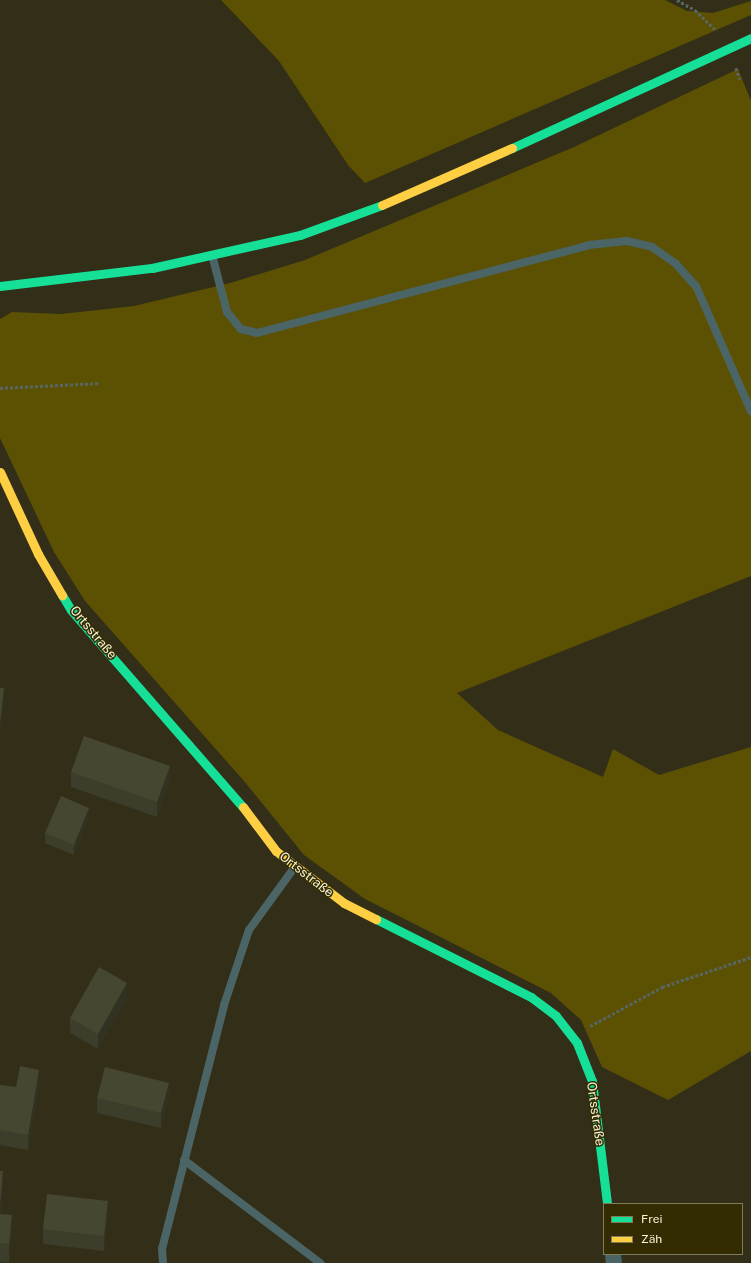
<!DOCTYPE html>
<html>
<head>
<meta charset="utf-8">
<style>
	body { margin:0 }
	#map { position:relative; width:751px; height:1263px; overflow:hidden; background:#322e18; font-family:"Public Sans",sans-serif }
	div>[style] { position:absolute }
	.green>* { inset:0; background:#5c5103 }
	.path>* { height:2.5px; margin-top:-1.25px; transform-origin:0; background:repeating-linear-gradient(90deg,#576663 0 3px,transparent 0 5px) }
	.lane>* { height:8px; margin:-4px; padding:0 4px; transform-origin:4px; border-radius:4px; background:#4b6567 }
	.street>* { height:16px; margin:-8px; padding:0 8px; transform-origin:8px; border-radius:8px; background:#4b6567 }
	.fast>* { height:9px; margin:-4.5px; padding:0 4.5px; transform-origin:4.5px; border-radius:4.5px; background:#16e098 }
	.slow>* { height:9px; margin:-4.5px; padding:0 4.5px; transform-origin:4.5px; border-radius:4.5px; background:#ffcf43 }
	.wall>* { inset:0; background:#3c3d2a }
	.shaded-wall>* { inset:0; background:#313222 }
	.building>* { inset:0; background:#464731 }
	span { translate:-50% -50%; white-space:nowrap; text-align:center; line-height:1.15; -webkit-text-stroke:3px #332c02; paint-order:stroke }
	.street-label { font-size:13px; color:#f7f3d8 }
	.legend { position:absolute; left:603px; top:1203px; width:140px; height:52px; box-sizing:border-box; background:#332c02; border:1px solid #817c58; margin:0; padding:5px 7px; list-style:none; font-size:12px; color:#f7f3d8 }
	.legend li { display:flex; align-items:center; gap:8px; height:20px }
	.legend b { width:20px; border:1px solid #817c58 }
</style>
</head>
<body>
<div id="map">
	<div class="green">
		<div style="clip-path:polygon(221px 0,665px 0,687px 11px,713px 13px,751px 1px,751px 15px,365px 183px,348px 165px,279px 61px)"></div>
		<div style="clip-path:polygon(738px 69px,751px 101px,751px 576px,457px 693px,498px 730px,603px 777px,613px 749px,659px 775px,751px 747px,751px 1051px,668px 1100px,602px 1067px,581px 1020px,551px 993px,365px 899px,304px 855px,244px 781px,85px 601px,54px 552px,0 438px,0 319px,12px 312px,61px 314px,134px 306px,230px 283px,305px 260px,574px 147px)"></div>
	</div>
	<div class="path">
		<div style="left:677px;top:0;width:21px;rotate:29deg"></div>
		<div style="left:695px;top:10px;width:30px;rotate:44deg"></div>
		<div style="left:736px;top:68px;width:12px;rotate:70deg"></div>
		<div style="left:0;top:388px;width:100px;rotate:-2.9deg"></div>
		<div style="left:590px;top:1026px;width:82px;rotate:-28.4deg"></div>
		<div style="left:662px;top:987px;width:94px;rotate:-18.6deg"></div>
	</div>
	<div class="lane">
		<div style="left:212px;top:255px;width:59px;rotate:75.3deg"></div>
		<div style="left:227px;top:312px;width:22px;rotate:51deg"></div>
		<div style="left:241px;top:329px;width:16px;rotate:14deg"></div>
		<div style="left:257px;top:333px;width:343px;rotate:-14.8deg"></div>
		<div style="left:589px;top:245px;width:38px;rotate:-6deg"></div>
		<div style="left:627px;top:241px;width:26px;rotate:13deg"></div>
		<div style="left:652px;top:247px;width:28px;rotate:35deg"></div>
		<div style="left:675px;top:263px;width:31px;rotate:48deg"></div>
		<div style="left:696px;top:286px;width:137px;rotate:66.3deg"></div>
		<div style="left:184px;top:1160px;width:171px;rotate:37.1deg"></div>
		<div style="left:163px;top:1263px;width:14px;rotate:-94deg"></div>
		<div style="left:162px;top:1249px;width:252px;rotate:-75.7deg"></div>
		<div style="left:224px;top:1005px;width:79px;rotate:-71.6deg"></div>
		<div style="left:249px;top:930px;width:77px;rotate:-54deg"></div>
	</div>
	<div class="street">
		<div style="left:613px;top:1254px;width:9px;rotate:84deg"></div>
	</div>
	<div class="fast">
		<div style="left:512px;top:148px;width:263px;rotate:-24.7deg"></div>
		<div style="left:0;top:286px;width:153px;rotate:-6.8deg"></div>
		<div style="left:152px;top:268px;width:152px;rotate:-12.6deg"></div>
		<div style="left:300px;top:235px;width:87px;rotate:-20.1deg"></div>
		<div style="left:62px;top:595px;width:17px;rotate:59deg"></div>
		<div style="left:71px;top:610px;width:262px;rotate:48.9deg"></div>
		<div style="left:376px;top:919px;width:174px;rotate:26.7deg"></div>
		<div style="left:531px;top:997px;width:31px;rotate:37deg"></div>
		<div style="left:556px;top:1016px;width:34px;rotate:52deg"></div>
		<div style="left:577px;top:1043px;width:41px;rotate:68.5deg"></div>
		<div style="left:592px;top:1081px;width:124px;rotate:83deg"></div>
	</div>
	<div class="slow">
		<div style="left:382px;top:205px;width:142px;rotate:-23.7deg"></div>
		<div style="left:0;top:472px;width:90px;rotate:65.1deg"></div>
		<div style="left:38px;top:554px;width:48px;rotate:59.7deg"></div>
		<div style="left:243px;top:807px;width:55px;rotate:53.1deg"></div>
		<div style="left:276px;top:851px;width:86px;rotate:37.4deg"></div>
		<div style="left:344px;top:903px;width:36px;rotate:27deg"></div>
	</div>
	<div class="wall">
		<div style="clip-path:polygon(71px 772px,170px 781px,157px 817px,71px 787px)"></div>
		<div style="clip-path:polygon(89px 818px,74px 855px,45px 843px,45px 833px)"></div>
		<div style="clip-path:polygon(127px 998px,98px 1049px,70px 1033px,70px 1018px)"></div>
		<div style="clip-path:polygon(39px 1084px,28px 1150px,0 1145px,0 1085px,16px 1087px)"></div>
		<div style="clip-path:polygon(97px 1098px,169px 1098px,161px 1128px,97px 1113px)"></div>
		<div style="clip-path:polygon(0 1171px,3px 1190px,1px 1214px,12px 1234px,9px 1263px,0 1262px)"></div>
		<div style="clip-path:polygon(108px 1216px,104px 1251px,43px 1244px,43px 1229px)"></div>
	</div>
	<div class="shaded-wall">
		<div style="clip-path:polygon(4px 688px,4px 703px,0 738px,0 723px)"></div>
		<div style="clip-path:polygon(170px 766px,170px 781px,157px 817px,157px 802px)"></div>
		<div style="clip-path:polygon(89px 808px,89px 818px,74px 855px,74px 845px)"></div>
		<div style="clip-path:polygon(127px 983px,127px 998px,98px 1049px,98px 1034px)"></div>
		<div style="clip-path:polygon(39px 1070px,39px 1084px,28px 1150px,28px 1135px)"></div>
		<div style="clip-path:polygon(169px 1083px,169px 1098px,161px 1128px,161px 1113px)"></div>
		<div style="clip-path:polygon(3px 1171px,3px 1190px,0 1223px,0 1204px)"></div>
		<div style="clip-path:polygon(108px 1201px,108px 1216px,104px 1251px,104px 1236px)"></div>
		<div style="clip-path:polygon(12px 1215px,12px 1234px,9px 1263px,9px 1244px)"></div>
	</div>
	<div class="building">
		<div style="clip-path:polygon(0 688px,4px 688px,0 723px)"></div>
		<div style="clip-path:polygon(84px 736px,170px 766px,157px 802px,71px 772px)"></div>
		<div style="clip-path:polygon(61px 796px,89px 808px,74px 845px,45px 833px)"></div>
		<div style="clip-path:polygon(99px 967px,127px 983px,98px 1034px,70px 1018px)"></div>
		<div style="clip-path:polygon(20px 1066px,39px 1070px,28px 1135px,0 1130px,0 1085px,16px 1087px)"></div>
		<div style="clip-path:polygon(105px 1067px,169px 1083px,161px 1113px,97px 1098px)"></div>
		<div style="clip-path:polygon(0 1171px,3px 1171px,0 1204px)"></div>
		<div style="clip-path:polygon(47px 1194px,108px 1201px,104px 1236px,43px 1229px)"></div>
		<div style="clip-path:polygon(0 1214px,12px 1215px,9px 1244px,0 1243px)"></div>
	</div>
	<div class="street-label">
		<span style="left:93px;top:633px;rotate:50deg">Ortsstraße</span>
		<span style="left:306px;top:875px;rotate:38deg">Ortsstraße</span>
		<span style="left:595px;top:1114px;rotate:82deg">Ortsstraße</span>
	</div>
	<ul class="legend">
	<li><b style="height:5px;background:#16e098"></b>Frei</li>
	<li><b style="height:5px;background:#ffcf43"></b>Zäh</li>
	</ul>
</div>
</body>
</html>
